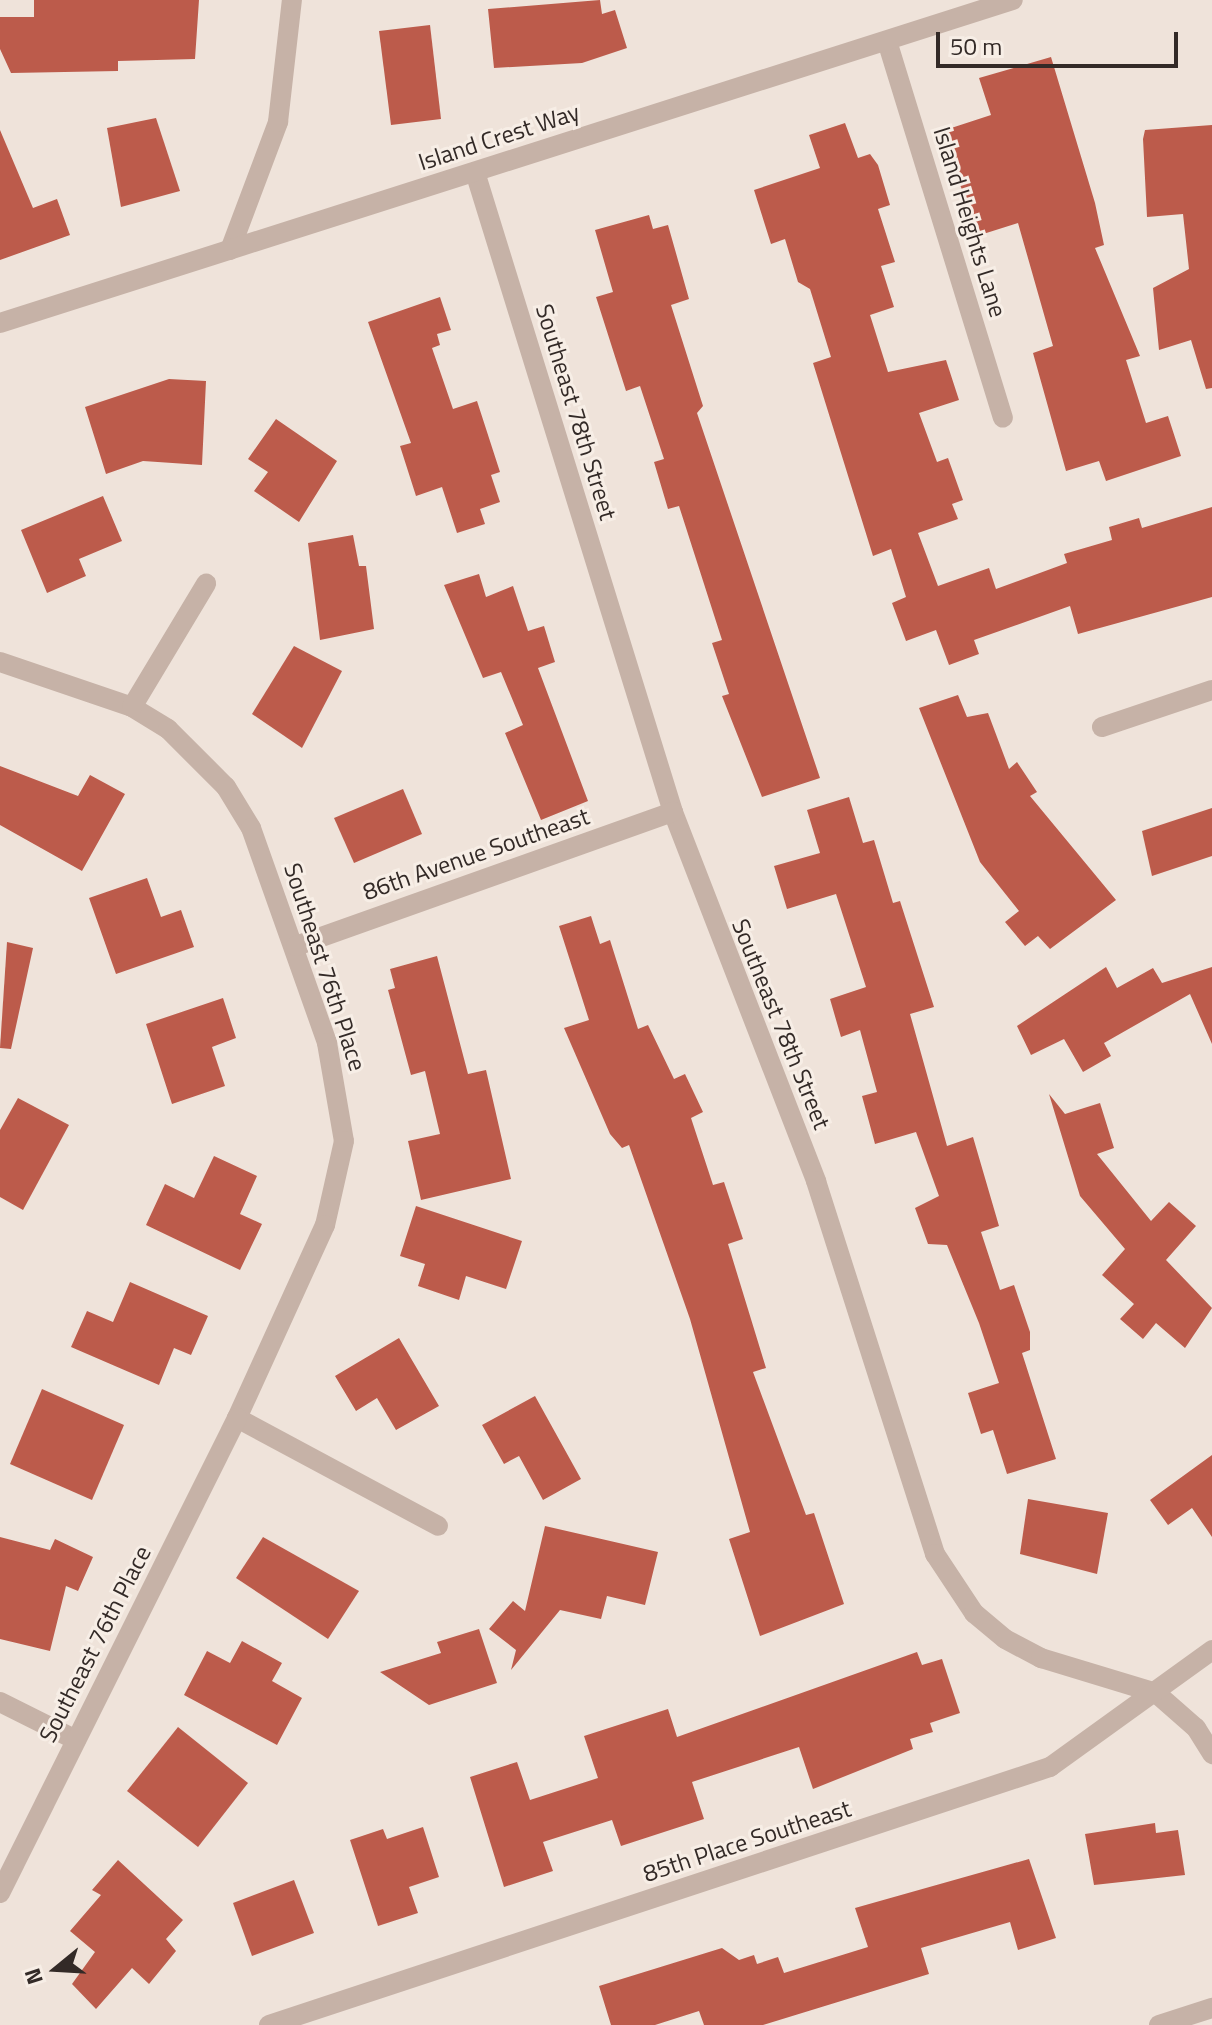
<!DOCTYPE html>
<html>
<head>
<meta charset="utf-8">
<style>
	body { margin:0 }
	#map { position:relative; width:1212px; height:2025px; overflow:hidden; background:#efe3da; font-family:"Titillium Web",sans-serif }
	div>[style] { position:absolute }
	.building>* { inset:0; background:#bc5b4b }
	.street>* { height:20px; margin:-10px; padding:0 10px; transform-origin:10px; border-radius:10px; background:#c6b2a7 }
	span { translate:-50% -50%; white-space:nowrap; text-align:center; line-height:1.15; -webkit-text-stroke:6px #f7eee6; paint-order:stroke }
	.street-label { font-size:24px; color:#332a27 }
	.north { position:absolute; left:16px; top:1929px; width:80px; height:80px; -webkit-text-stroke:6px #f7eee6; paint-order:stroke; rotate:252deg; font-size:22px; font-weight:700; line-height:32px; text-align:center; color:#332a27 }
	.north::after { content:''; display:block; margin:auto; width:28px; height:36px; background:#332a27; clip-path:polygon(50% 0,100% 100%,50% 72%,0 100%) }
	.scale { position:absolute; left:936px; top:32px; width:242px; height:36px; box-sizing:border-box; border:4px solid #332a27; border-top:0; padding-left:10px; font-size:24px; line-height:28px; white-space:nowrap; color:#332a27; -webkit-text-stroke:6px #f7eee6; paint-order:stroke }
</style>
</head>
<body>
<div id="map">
	<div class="building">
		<div style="clip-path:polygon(34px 0,199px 0,195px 59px,118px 61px,118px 71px,11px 73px,0 49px,0 17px,34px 17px)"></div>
		<div style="clip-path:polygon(600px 0,602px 14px,615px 10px,627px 48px,582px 63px,494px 68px,488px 9px)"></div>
		<div style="clip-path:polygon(430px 25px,441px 119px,391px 125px,379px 31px)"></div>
		<div style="clip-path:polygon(1051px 57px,1095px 203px,1104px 245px,1095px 248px,1140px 356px,1126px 360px,1146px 423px,1168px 416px,1181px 456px,1106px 481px,1099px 461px,1066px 471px,1033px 353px,1053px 346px,1018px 223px,980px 235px,939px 132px,991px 115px,979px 78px)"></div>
		<div style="clip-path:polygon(156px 118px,180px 191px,121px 207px,107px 128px)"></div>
		<div style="clip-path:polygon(845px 123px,858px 158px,870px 154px,878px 165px,890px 205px,878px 209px,895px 262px,881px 266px,894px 307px,870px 315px,888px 372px,946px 360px,959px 400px,919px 413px,937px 462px,948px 458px,963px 500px,952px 504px,958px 519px,918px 533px,938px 586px,989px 568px,996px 589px,1067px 563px,1064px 554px,1112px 540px,1109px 527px,1139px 518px,1142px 528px,1212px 507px,1212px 597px,1078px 634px,1070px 606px,974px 640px,979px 654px,949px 665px,936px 630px,906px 641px,892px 603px,906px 597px,891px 549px,873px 556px,813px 363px,831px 357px,810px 289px,798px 282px,785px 239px,771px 244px,754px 190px,820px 168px,809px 135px)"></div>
		<div style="clip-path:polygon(1212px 125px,1212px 388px,1206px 389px,1191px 340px,1159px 350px,1153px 288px,1189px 269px,1183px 214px,1147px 217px,1143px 139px,1145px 130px)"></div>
		<div style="clip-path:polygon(0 130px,33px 208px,57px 199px,70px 235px,0 260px)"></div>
		<div style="clip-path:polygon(649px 215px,653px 229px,668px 225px,689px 299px,671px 305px,703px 406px,697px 413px,820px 778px,762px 797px,722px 696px,729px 694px,712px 643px,722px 640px,679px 506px,668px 509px,654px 462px,664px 459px,640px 386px,626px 391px,596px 297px,613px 292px,595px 230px)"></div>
		<div style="clip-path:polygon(440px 297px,451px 330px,437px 334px,440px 345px,432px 348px,453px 409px,477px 401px,500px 472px,491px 475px,500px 502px,480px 509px,485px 524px,457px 533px,442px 487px,416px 496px,400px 446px,411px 443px,368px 322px)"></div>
		<div style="clip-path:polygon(169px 379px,206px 381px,202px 465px,143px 461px,106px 474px,85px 407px)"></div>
		<div style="clip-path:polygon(276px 419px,337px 461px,299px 522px,254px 491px,268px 472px,248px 459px)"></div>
		<div style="clip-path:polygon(103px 496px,122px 541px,79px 559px,86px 576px,47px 593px,21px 530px)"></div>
		<div style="clip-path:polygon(353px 535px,359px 566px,366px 566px,374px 629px,320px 640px,308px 543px)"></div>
		<div style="clip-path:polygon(479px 574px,486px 597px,513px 586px,528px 631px,544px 626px,555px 662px,538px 668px,588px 801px,541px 820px,505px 733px,523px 725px,501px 672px,483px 678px,444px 585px)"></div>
		<div style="clip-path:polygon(294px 646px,342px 671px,302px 748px,252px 714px)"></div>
		<div style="clip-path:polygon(958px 695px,967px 717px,988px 713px,1009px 769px,1017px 762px,1037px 792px,1030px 796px,1116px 900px,1050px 949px,1038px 936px,1025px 946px,1005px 922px,1019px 911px,980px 862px,919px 708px)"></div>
		<div style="clip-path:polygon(0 766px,78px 796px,90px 775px,125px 794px,82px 871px,0 825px)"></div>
		<div style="clip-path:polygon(403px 789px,422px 834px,354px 863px,334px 818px)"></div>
		<div style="clip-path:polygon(849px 797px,863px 843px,874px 840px,893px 903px,900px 901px,934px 1007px,910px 1014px,947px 1146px,973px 1137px,999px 1226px,981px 1232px,1000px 1290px,1014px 1285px,1030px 1332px,1030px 1350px,1022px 1353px,1056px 1459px,1007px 1474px,993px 1430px,981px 1434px,968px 1393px,999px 1383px,979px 1323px,947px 1245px,928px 1244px,915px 1208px,939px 1196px,916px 1132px,875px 1144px,862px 1096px,877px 1092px,860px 1030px,841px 1037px,830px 999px,866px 987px,836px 894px,787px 909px,774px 866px,820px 853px,807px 810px)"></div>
		<div style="clip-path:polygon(1212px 808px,1212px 856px,1152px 876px,1142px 831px)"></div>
		<div style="clip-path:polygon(147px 878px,161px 917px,181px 910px,194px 947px,116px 974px,89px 898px)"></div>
		<div style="clip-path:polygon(591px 916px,600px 944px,610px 940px,638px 1029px,648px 1025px,674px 1079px,685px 1074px,703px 1112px,691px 1118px,713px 1185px,724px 1182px,743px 1239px,728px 1244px,766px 1368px,753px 1372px,806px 1515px,814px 1513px,844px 1604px,760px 1636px,729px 1539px,750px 1532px,690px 1319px,629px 1145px,622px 1148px,610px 1134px,564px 1028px,589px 1020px,559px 926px)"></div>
		<div style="clip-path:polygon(7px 942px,33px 948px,11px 1049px,0 1048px)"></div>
		<div style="clip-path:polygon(437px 956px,468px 1074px,486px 1070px,511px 1179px,421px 1200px,408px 1141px,440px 1134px,425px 1071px,411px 1075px,388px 990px,395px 988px,390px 969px)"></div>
		<div style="clip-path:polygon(1106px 967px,1117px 988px,1153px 968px,1162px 983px,1212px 967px,1212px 1044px,1190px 994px,1104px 1043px,1111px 1056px,1083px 1072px,1064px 1039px,1031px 1055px,1017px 1026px)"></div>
		<div style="clip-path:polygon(223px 998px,236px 1038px,212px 1047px,225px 1086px,172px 1104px,146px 1024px)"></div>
		<div style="clip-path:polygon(1049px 1094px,1065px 1114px,1100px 1103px,1114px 1148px,1097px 1154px,1151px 1221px,1169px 1202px,1196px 1226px,1166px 1260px,1212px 1308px,1185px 1348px,1156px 1323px,1143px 1339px,1120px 1319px,1134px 1304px,1102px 1275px,1125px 1249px,1080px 1196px)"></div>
		<div style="clip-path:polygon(18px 1098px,69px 1125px,23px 1210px,0 1197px,0 1130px)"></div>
		<div style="clip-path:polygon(214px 1156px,257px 1176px,240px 1214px,262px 1224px,240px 1270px,146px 1225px,165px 1184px,194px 1198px)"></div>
		<div style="clip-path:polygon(416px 1206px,522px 1241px,506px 1289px,466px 1276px,459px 1300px,418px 1286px,425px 1264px,400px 1256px)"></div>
		<div style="clip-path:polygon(130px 1282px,208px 1316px,191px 1355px,174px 1348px,159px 1385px,71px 1347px,87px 1311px,113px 1322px)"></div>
		<div style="clip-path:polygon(399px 1338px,439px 1406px,396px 1430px,377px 1398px,356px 1411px,335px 1376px)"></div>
		<div style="clip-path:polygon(42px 1389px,124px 1425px,92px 1500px,10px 1464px)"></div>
		<div style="clip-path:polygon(535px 1396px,581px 1479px,543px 1500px,519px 1456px,504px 1464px,482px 1425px)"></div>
		<div style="clip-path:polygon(1212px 1455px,1212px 1537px,1192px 1508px,1168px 1525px,1150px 1500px)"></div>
		<div style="clip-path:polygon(1028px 1499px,1108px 1513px,1097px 1574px,1020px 1554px)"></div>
		<div style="clip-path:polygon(545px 1526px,658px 1552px,645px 1605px,607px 1596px,601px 1619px,560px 1610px,511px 1670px,516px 1650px,489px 1629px,513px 1601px,525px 1611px)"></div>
		<div style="clip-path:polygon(0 1537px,50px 1550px,55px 1539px,93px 1557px,78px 1591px,66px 1586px,50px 1651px,0 1639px)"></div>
		<div style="clip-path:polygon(263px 1537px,359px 1591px,328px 1639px,236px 1578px)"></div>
		<div style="clip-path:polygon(479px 1629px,497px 1683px,429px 1705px,380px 1672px,441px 1653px,437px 1642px)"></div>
		<div style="clip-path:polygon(242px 1641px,282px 1663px,272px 1681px,302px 1698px,277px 1745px,184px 1695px,207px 1651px,230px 1663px)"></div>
		<div style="clip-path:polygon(917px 1652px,922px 1665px,942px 1659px,960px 1713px,930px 1723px,933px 1732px,910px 1739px,913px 1749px,813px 1789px,799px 1747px,692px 1782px,704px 1819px,621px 1846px,612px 1820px,543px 1842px,553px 1871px,504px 1887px,470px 1777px,517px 1762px,530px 1800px,598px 1778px,584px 1736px,668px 1709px,677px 1737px)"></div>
		<div style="clip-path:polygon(178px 1727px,248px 1783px,198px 1847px,127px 1791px)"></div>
		<div style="clip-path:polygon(1155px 1823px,1156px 1833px,1178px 1830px,1185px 1875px,1094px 1885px,1085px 1834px)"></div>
		<div style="clip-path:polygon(423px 1827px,439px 1877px,409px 1887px,418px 1913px,378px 1926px,350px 1840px,383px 1829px,387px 1839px)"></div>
		<div style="clip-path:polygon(1029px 1859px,1056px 1938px,1018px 1950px,1010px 1922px,921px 1948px,929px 1974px,763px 2025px,704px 2025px,699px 2011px,655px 2025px,611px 2025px,599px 1986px,722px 1948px,739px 1960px,754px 1955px,757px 1964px,778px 1957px,784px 1973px,868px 1947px,855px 1908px)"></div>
		<div style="clip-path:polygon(118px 1860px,183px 1920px,166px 1939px,176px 1951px,149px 1984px,132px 1968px,96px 2009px,72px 1984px,95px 1952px,70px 1931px,101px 1895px,92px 1890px)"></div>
		<div style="clip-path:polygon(294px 1880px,314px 1933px,252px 1956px,233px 1903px)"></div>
	</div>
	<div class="street">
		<div style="left:887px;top:41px;width:394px;rotate:72.9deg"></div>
		<div style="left:475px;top:172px;width:670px;rotate:72.81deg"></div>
		<div style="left:673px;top:812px;width:396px;rotate:68.8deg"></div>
		<div style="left:816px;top:1181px;width:392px;rotate:72.3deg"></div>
		<div style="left:935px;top:1554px;width:71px;rotate:56.5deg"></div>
		<div style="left:974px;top:1613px;width:40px;rotate:40deg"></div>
		<div style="left:1005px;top:1639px;width:41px;rotate:27.8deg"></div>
		<div style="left:1041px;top:1658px;width:120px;rotate:16.9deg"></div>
		<div style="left:1156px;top:1693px;width:53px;rotate:41.2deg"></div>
		<div style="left:1196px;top:1728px;width:31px;rotate:58deg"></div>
		<div style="left:230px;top:250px;width:137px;rotate:-69.4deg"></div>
		<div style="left:278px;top:122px;width:123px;rotate:-83.5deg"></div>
		<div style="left:0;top:323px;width:1063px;rotate:-17.69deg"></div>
		<div style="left:0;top:662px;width:139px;rotate:18.8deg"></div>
		<div style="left:132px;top:707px;width:42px;rotate:31.4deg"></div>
		<div style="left:168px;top:729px;width:82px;rotate:45deg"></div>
		<div style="left:226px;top:787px;width:48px;rotate:58.6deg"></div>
		<div style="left:251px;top:828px;width:228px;rotate:70.5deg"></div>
		<div style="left:327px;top:1043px;width:99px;rotate:80.2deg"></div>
		<div style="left:344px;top:1141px;width:86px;rotate:102.7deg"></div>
		<div style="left:325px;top:1225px;width:212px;rotate:114.5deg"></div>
		<div style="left:237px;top:1418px;width:228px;rotate:28.2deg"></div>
		<div style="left:132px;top:707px;width:144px;rotate:-59deg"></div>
		<div style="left:1102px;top:727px;width:116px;rotate:-18.6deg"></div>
		<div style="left:296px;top:946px;width:400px;rotate:-19.6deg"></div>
		<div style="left:0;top:1702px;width:85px;rotate:26.6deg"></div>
		<div style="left:0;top:1893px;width:531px;rotate:-63.48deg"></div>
		<div style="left:269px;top:2025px;width:823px;rotate:-18.28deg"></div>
		<div style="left:1050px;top:1767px;width:200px;rotate:-35.8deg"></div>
		<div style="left:1159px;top:2025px;width:56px;rotate:-17.8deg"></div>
	</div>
	<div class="street-label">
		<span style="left:499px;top:137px;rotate:-18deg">Island Crest Way</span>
		<span style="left:970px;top:222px;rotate:73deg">Island Heights Lane</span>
		<span style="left:576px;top:412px;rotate:73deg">Southeast 78th Street</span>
		<span style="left:476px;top:854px;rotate:-19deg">86th Avenue Southeast</span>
		<span style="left:325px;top:967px;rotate:72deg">Southeast 76th Place</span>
		<span style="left:781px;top:1024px;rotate:68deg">Southeast 78th Street</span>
		<span style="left:95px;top:1644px;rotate:-63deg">Southeast 76th Place</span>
		<span style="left:747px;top:1841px;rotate:-18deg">85th Place Southeast</span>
	</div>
	<div class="north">N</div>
	<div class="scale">50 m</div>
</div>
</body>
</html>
